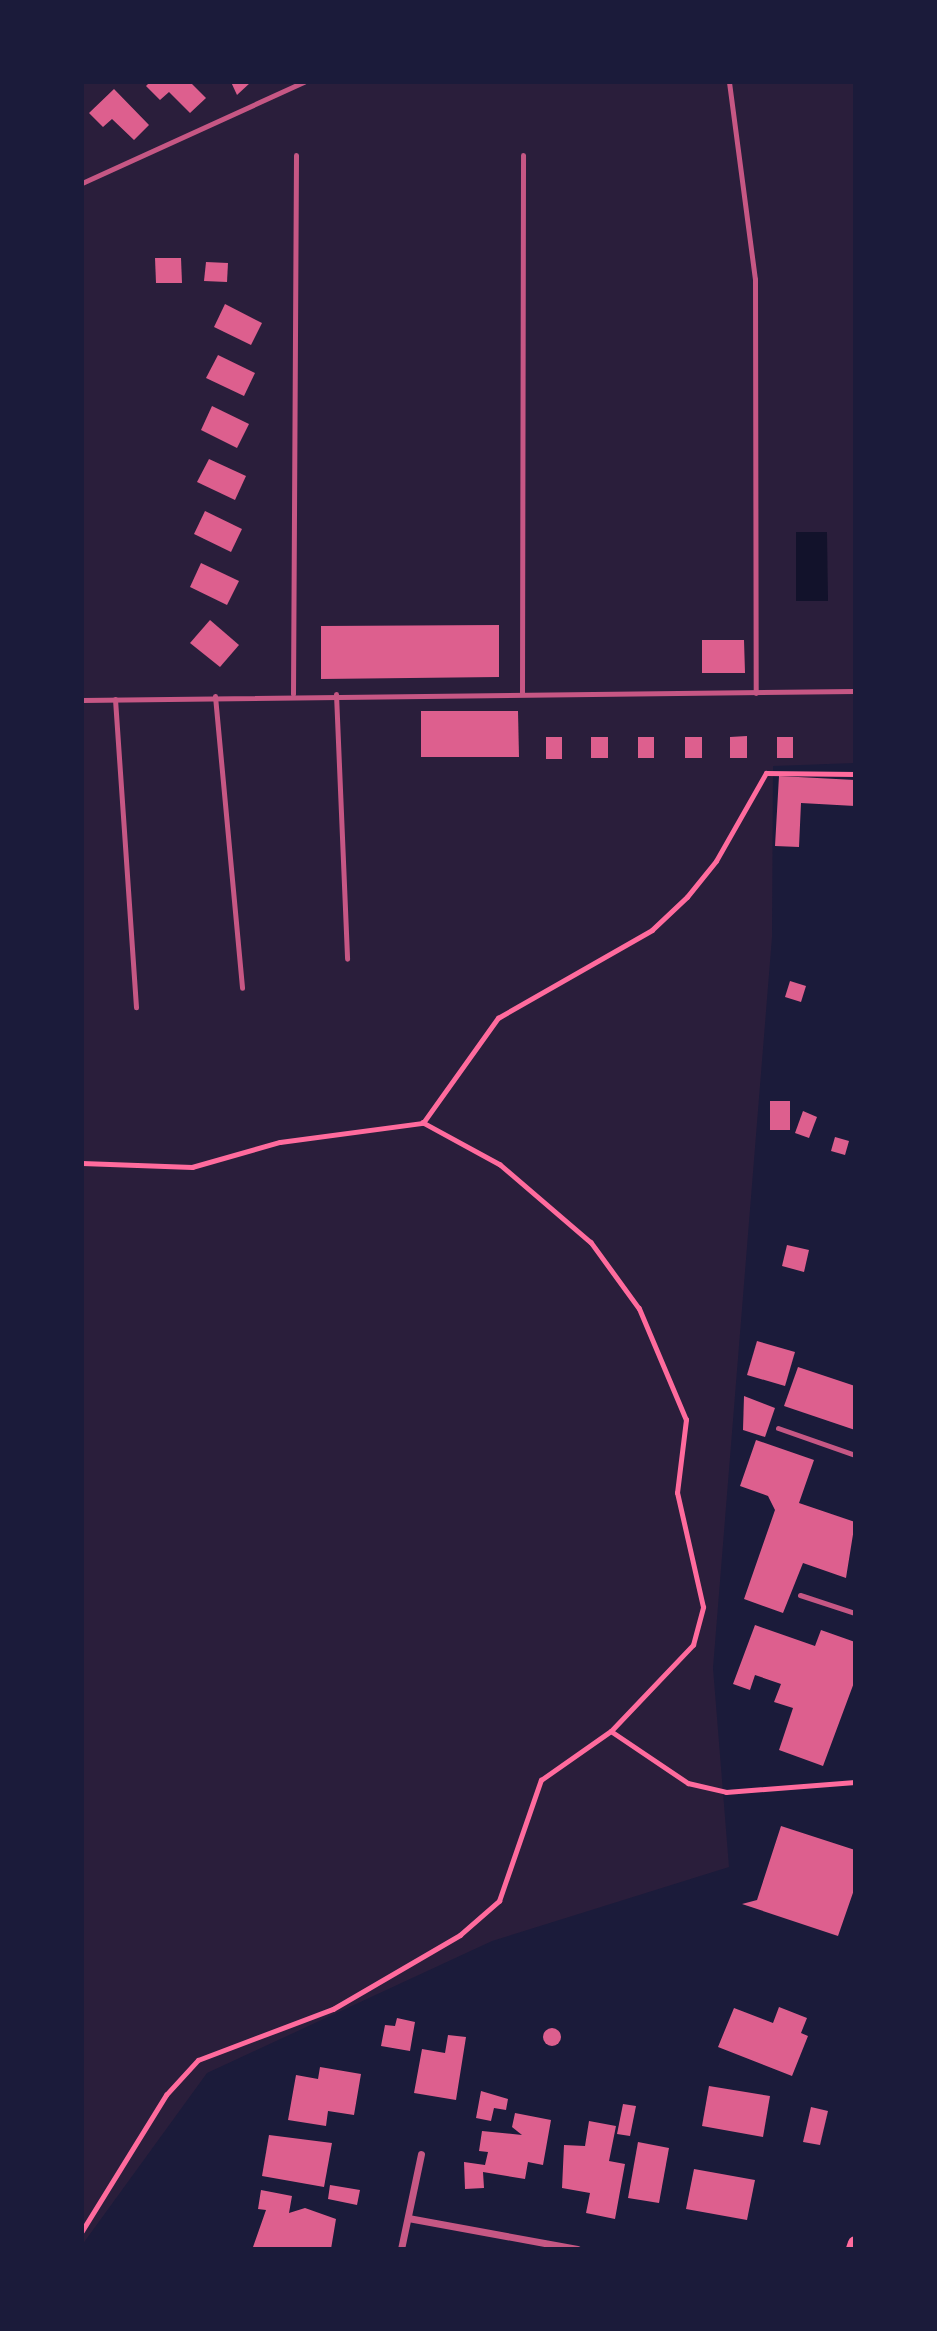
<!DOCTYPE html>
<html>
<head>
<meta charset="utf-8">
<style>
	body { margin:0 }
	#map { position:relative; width:937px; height:2331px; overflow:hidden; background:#1b1b3a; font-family:"Source Sans 3",sans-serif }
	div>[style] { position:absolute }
	.green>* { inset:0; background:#2a1e3b }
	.water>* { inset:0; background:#12122b }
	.building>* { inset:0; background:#dd5f8e }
	.round { border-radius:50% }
	.path>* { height:4.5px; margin:-2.25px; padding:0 2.25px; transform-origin:2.25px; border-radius:2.25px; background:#ff6b9d }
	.service>* { height:5px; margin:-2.5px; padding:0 2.5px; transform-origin:2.5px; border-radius:2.5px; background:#c65784 }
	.minor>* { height:7px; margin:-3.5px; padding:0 3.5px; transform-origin:3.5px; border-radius:3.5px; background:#c65784 }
	.secondary>* { height:14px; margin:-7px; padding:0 7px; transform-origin:7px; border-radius:7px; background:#ff6b9d }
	span { translate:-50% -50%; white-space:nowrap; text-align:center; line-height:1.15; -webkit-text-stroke:5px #1b1b3a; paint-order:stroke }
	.frame { position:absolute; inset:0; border:84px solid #1b1b3a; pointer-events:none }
</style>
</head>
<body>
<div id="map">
	<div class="green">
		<div style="clip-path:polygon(82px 82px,855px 82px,855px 763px,773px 766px,772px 937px,713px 1668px,729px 1867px,492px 1941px,207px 2073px,82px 2245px)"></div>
	</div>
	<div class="water">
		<div style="clip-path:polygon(796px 532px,827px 532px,828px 601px,796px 601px)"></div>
	</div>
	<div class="building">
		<div style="clip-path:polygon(150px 82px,190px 82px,206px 98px,190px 113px,169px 92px,160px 100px,146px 86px)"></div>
		<div style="clip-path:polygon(231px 82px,251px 82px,237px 95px)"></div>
		<div style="clip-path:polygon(114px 89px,149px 125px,134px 140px,112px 119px,103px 127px,89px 113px)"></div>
		<div style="clip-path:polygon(155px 258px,181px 258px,182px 283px,156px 283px)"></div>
		<div style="clip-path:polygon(206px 262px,228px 263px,227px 282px,204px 281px)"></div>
		<div style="clip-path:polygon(225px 304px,262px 323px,251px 345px,214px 327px)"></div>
		<div style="clip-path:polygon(218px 355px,255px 373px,244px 396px,206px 378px)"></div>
		<div style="clip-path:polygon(212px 406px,249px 424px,237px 448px,201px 430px)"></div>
		<div style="clip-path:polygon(209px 459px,246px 476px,235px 500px,197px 482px)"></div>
		<div style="clip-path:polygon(205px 511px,242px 529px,231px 552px,194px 534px)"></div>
		<div style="clip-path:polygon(201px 563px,239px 581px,227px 605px,190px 587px)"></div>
		<div style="clip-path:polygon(210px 620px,239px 645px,220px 667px,190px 643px)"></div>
		<div style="clip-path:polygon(499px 625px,499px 677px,321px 679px,321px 626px)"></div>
		<div style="clip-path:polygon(702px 640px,744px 640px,745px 673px,702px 673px)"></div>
		<div style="clip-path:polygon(421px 711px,518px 711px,519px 757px,421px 757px)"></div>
		<div style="clip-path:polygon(747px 736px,747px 758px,730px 758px,730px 737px)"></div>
		<div style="clip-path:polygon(546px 737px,562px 737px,562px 759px,546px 759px)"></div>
		<div style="clip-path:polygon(591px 737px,608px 737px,608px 758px,591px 758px)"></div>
		<div style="clip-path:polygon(638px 737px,654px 737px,654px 758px,638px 758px)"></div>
		<div style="clip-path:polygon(685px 737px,702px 737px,702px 758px,685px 758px)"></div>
		<div style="clip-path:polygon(777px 737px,793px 737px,793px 758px,777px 758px)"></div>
		<div style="clip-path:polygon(779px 776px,855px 780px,855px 806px,801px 803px,799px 847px,775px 846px)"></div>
		<div style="clip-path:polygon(790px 981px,806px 986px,801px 1002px,785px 997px)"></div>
		<div style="clip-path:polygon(770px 1101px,790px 1101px,790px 1130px,770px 1130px)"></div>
		<div style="clip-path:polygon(803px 1111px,817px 1117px,809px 1138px,795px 1133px)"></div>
		<div style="clip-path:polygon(835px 1137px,849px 1141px,845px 1155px,831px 1151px)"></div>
		<div style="clip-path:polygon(787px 1245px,809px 1250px,804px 1272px,782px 1266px)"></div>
		<div style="clip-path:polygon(757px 1341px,795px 1352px,785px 1386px,747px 1375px)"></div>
		<div style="clip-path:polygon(798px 1367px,855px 1386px,855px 1430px,784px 1406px)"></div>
		<div style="clip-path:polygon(744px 1396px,775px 1408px,765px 1437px,743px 1430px)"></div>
		<div style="clip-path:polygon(756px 1440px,814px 1460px,799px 1503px,855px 1522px,846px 1578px,803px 1563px,783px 1613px,744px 1599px,775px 1510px,768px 1496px,740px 1486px)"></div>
		<div style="clip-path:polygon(755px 1625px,815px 1646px,821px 1630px,855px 1642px,855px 1680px,823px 1766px,779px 1750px,793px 1708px,774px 1702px,781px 1684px,755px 1675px,750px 1690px,733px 1684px)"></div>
		<div style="clip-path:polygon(781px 1826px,855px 1850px,855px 1887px,838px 1936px,742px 1904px,757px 1900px)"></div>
		<div style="clip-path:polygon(779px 2007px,807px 2018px,801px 2033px,808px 2036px,792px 2076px,718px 2047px,734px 2008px,773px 2023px)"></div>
		<div style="clip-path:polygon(397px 2018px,415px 2022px,410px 2051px,381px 2046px,385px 2025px,395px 2026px)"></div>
		<div class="round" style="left:543px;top:2028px;width:18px;height:18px"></div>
		<div style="clip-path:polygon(448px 2035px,466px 2037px,456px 2100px,414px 2093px,422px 2049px,445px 2053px)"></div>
		<div style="clip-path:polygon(320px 2067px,361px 2074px,354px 2115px,328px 2111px,326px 2126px,288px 2120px,296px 2075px,318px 2079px)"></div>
		<div style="clip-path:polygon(709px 2086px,770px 2096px,763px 2137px,702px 2126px)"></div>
		<div style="clip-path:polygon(481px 2091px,508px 2099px,506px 2110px,494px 2108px,491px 2121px,476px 2118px)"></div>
		<div style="clip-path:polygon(623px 2104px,636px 2106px,630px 2136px,617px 2134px)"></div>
		<div style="clip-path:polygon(811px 2107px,828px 2111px,820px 2145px,803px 2142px)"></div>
		<div style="clip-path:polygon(515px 2113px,551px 2120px,543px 2165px,528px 2162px,525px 2179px,483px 2172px,484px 2188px,465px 2189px,464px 2162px,485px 2165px,488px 2152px,479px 2151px,482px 2131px,522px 2135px,512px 2127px)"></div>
		<div style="clip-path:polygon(589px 2121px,616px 2126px,609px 2161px,625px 2164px,615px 2219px,586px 2213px,590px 2193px,562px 2188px,564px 2145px,585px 2146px)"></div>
		<div style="clip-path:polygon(269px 2135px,332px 2143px,324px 2187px,262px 2176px)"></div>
		<div style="clip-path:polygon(638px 2142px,669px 2148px,659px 2203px,628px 2198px)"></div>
		<div style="clip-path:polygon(694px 2169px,755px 2180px,747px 2220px,686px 2209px)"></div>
		<div style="clip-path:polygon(330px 2185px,360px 2190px,357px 2205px,328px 2199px)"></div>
		<div style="clip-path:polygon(261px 2190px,292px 2196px,289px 2213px,305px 2208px,336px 2219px,331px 2249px,253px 2247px,266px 2210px,258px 2209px)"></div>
	</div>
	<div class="path">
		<div style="left:82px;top:1163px;width:110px;rotate:2.1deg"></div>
		<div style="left:192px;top:1167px;width:91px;rotate:-15.9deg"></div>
		<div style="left:280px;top:1142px;width:144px;rotate:-7.6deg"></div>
		<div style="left:423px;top:1123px;width:129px;rotate:-54.5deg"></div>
		<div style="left:498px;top:1018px;width:177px;rotate:-29.7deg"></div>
		<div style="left:652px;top:930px;width:48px;rotate:-43.3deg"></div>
		<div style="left:687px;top:897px;width:46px;rotate:-51.1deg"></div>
		<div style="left:716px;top:861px;width:101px;rotate:-60.4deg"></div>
		<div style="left:766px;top:773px;width:89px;rotate:0.6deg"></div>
		<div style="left:611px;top:1731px;width:93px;rotate:34deg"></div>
		<div style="left:688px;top:1783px;width:39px;rotate:13deg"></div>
		<div style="left:726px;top:1792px;width:129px;rotate:-4.4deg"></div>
		<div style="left:82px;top:2231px;width:160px;rotate:-58.3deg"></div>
		<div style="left:166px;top:2095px;width:47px;rotate:-47.6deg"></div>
		<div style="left:198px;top:2060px;width:144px;rotate:-20.7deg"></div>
		<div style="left:333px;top:2009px;width:147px;rotate:-30.2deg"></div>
		<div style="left:460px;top:1935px;width:52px;rotate:-41.1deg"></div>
		<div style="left:499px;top:1901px;width:128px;rotate:-70.9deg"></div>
		<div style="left:541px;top:1780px;width:85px;rotate:-35deg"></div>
		<div style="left:611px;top:1731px;width:119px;rotate:-46.4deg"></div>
		<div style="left:693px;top:1645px;width:39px;rotate:-75deg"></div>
		<div style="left:703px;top:1607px;width:117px;rotate:-102.8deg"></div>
		<div style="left:677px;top:1493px;width:74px;rotate:-83deg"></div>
		<div style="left:686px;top:1420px;width:121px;rotate:-112.9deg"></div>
		<div style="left:639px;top:1309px;width:82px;rotate:-126deg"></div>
		<div style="left:591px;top:1243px;width:120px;rotate:-139.4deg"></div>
		<div style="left:500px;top:1165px;width:88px;rotate:-151.4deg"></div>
	</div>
	<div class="service">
		<div style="left:729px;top:82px;width:199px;rotate:82.5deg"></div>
		<div style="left:755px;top:279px;width:414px;rotate:89.9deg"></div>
		<div style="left:82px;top:183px;width:244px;rotate:-24.5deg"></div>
		<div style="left:293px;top:694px;width:539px;rotate:-89.68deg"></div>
		<div style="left:336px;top:694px;width:265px;rotate:87.6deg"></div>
		<div style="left:522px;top:694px;width:539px;rotate:-89.89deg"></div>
		<div style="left:215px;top:696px;width:293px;rotate:84.7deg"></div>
		<div style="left:115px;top:699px;width:309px;rotate:86.1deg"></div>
		<div style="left:82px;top:700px;width:773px;rotate:-0.67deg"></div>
		<div style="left:778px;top:1428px;width:82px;rotate:19.3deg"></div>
		<div style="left:800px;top:1595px;width:58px;rotate:18.1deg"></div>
	</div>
	<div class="minor">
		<div style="left:408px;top:2218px;width:172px;rotate:10.4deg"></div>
		<div style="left:401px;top:2249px;width:97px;rotate:-78.1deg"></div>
	</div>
	<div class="secondary">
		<div style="left:853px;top:2249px;width:6px;rotate:-72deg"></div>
	</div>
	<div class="frame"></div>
</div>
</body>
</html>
